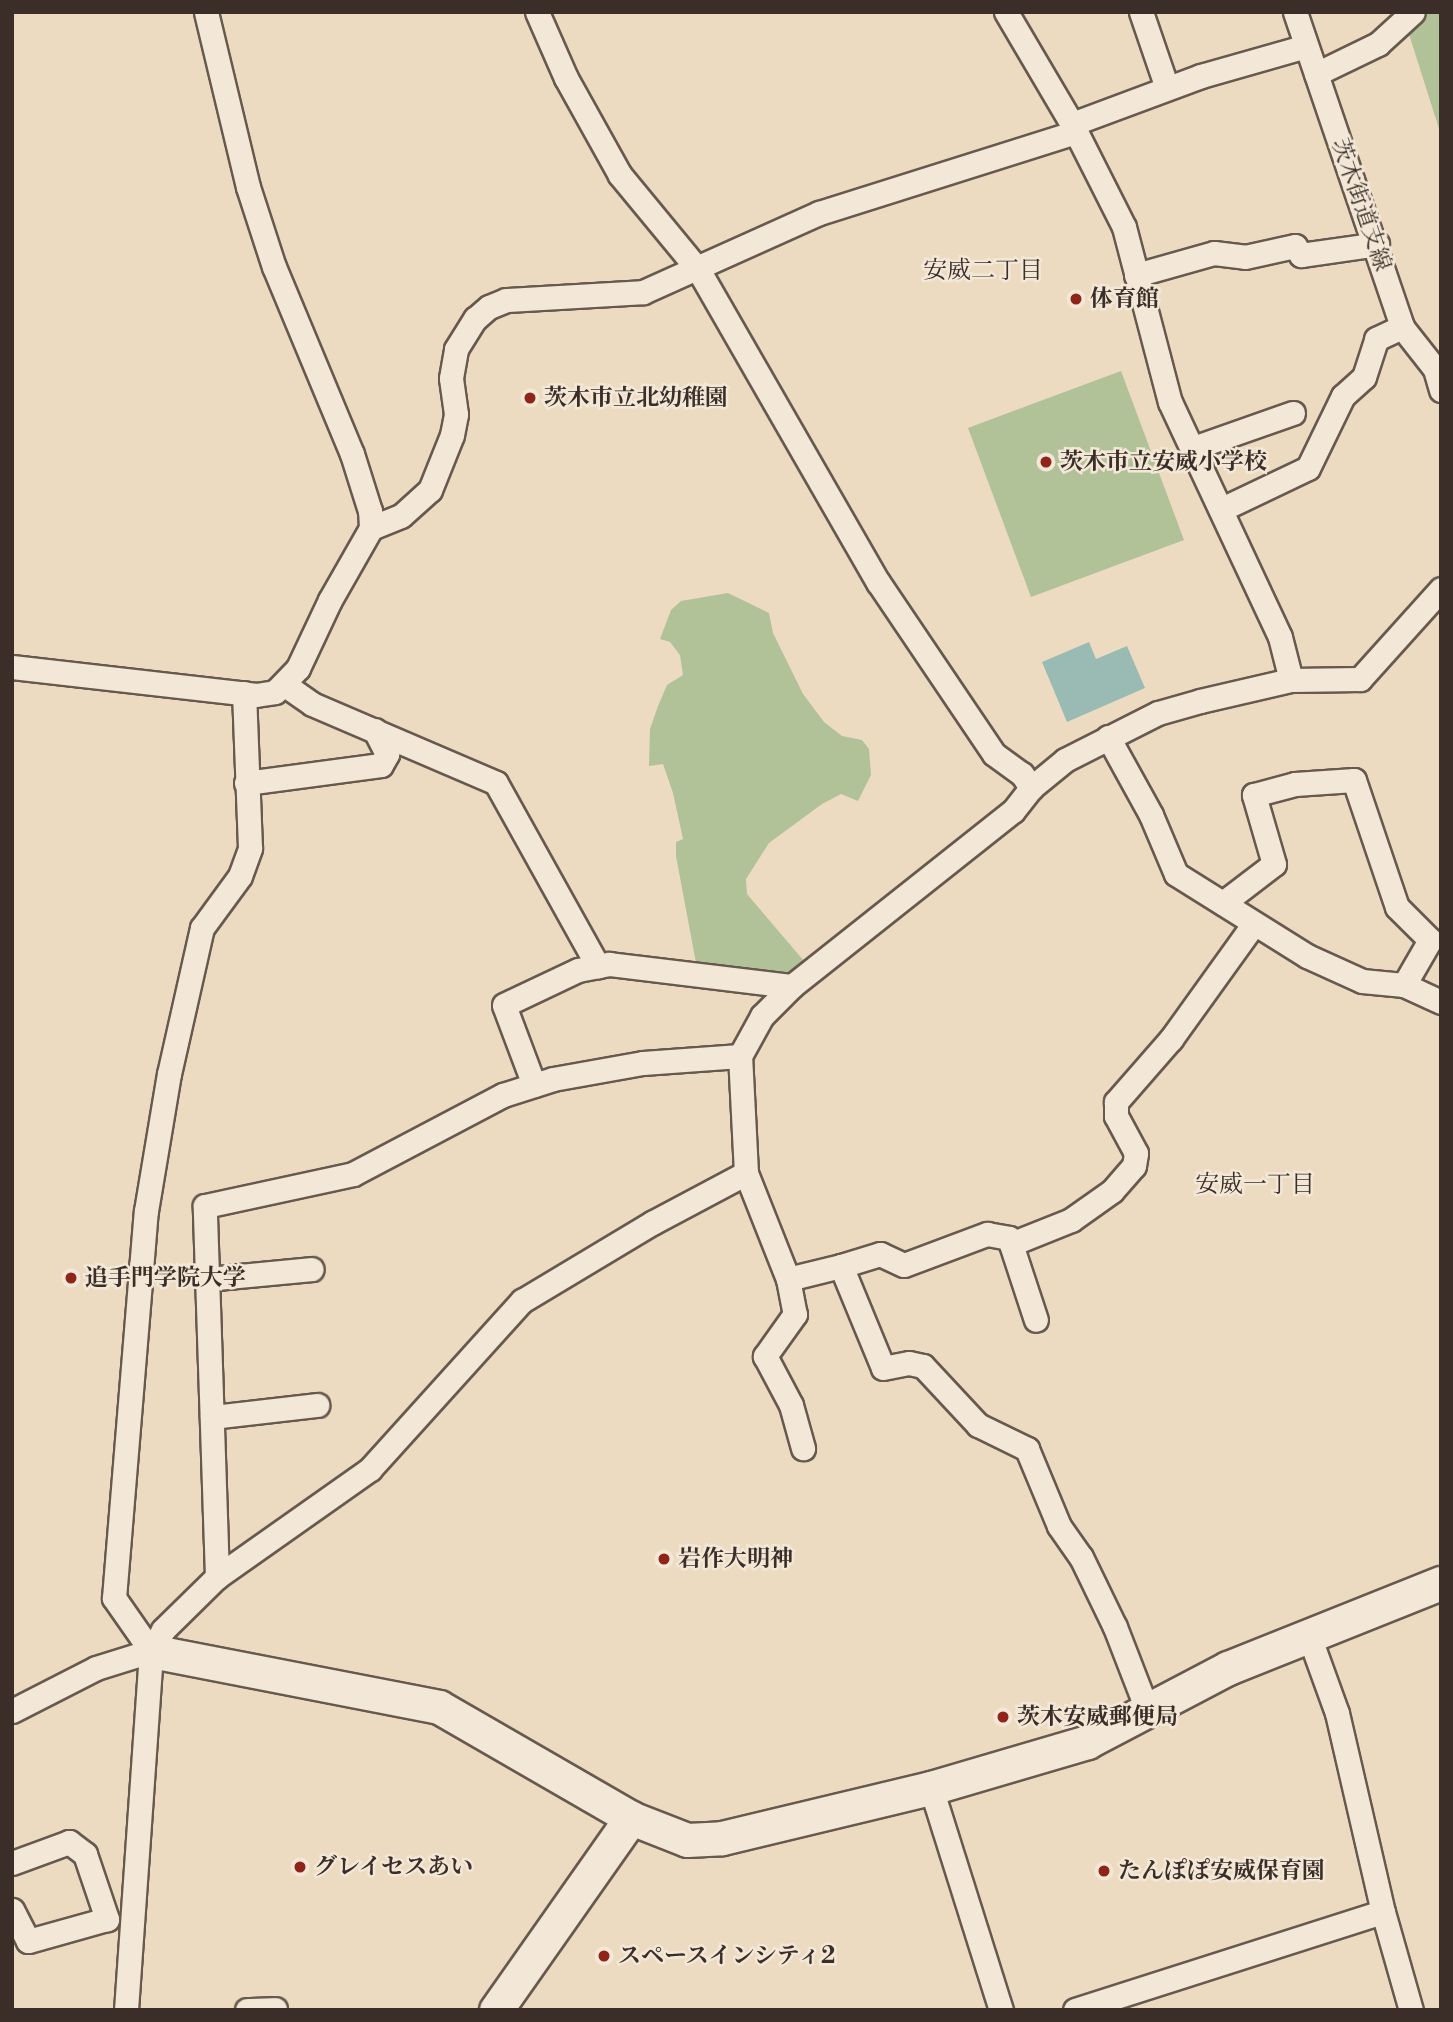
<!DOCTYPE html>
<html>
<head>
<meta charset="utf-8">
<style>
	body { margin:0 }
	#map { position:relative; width:1453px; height:2022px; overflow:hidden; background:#ecdbc1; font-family:"Libre Bodoni","Noto Serif JP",serif }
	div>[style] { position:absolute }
	.green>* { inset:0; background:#b1c198 }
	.water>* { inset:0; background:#99bbb4 }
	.roads { filter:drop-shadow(2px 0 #67594e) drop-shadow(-2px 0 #67594e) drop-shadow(0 2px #67594e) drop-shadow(0 -2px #67594e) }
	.street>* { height:23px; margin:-11.5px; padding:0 11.5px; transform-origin:11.5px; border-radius:11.5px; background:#f3e8d7 }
	.secondary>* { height:33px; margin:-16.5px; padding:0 16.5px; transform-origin:16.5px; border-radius:16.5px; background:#f3e8d7 }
	.dots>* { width:19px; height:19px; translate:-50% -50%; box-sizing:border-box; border:4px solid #f3e8d7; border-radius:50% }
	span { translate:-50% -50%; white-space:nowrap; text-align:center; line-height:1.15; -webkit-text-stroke:5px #f3e8d7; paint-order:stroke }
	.street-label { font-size:23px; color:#3b2e28 }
	.poi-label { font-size:23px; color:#3b2e28; font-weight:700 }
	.left { translate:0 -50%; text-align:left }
	.neighbourhood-label { font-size:24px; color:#3b2e28 }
	.frame { position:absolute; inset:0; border:14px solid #3b2e28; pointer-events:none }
</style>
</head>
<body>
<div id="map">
	<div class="green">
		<div style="clip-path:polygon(1427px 12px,1441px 12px,1441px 135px,1408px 31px)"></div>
		<div style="clip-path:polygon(1121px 371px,1184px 540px,1031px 597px,968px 428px)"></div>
		<div style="clip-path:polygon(728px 593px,769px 613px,773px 633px,803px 694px,824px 722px,842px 736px,862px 740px,869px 749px,871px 775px,858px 801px,841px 794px,822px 804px,769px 843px,746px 879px,747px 894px,804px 961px,787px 974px,696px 963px,676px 856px,676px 842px,683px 839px,673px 793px,663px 764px,649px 766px,650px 729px,658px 706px,667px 685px,683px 675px,680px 655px,670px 642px,660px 639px,671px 610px,681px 601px)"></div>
	</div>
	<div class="water">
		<div style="clip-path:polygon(1089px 642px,1096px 659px,1127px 646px,1145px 688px,1067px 722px,1042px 662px)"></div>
	</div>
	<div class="roads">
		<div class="street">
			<div style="left:537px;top:12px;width:72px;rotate:66.3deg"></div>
			<div style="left:566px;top:78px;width:111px;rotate:60.9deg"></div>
			<div style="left:620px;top:175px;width:124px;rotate:50.5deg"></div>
			<div style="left:699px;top:271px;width:359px;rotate:60.1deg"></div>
			<div style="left:878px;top:582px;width:207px;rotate:56deg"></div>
			<div style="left:994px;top:754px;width:34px;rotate:36deg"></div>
			<div style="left:1022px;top:774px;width:17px;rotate:57deg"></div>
			<div style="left:1006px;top:12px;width:130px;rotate:59.5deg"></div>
			<div style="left:1072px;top:124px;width:115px;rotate:63.2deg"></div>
			<div style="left:1124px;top:227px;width:181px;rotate:75.3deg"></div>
			<div style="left:1170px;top:402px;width:259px;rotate:64.9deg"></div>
			<div style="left:1280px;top:637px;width:44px;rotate:75.7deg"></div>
			<div style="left:1141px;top:12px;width:74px;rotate:71.1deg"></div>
			<div style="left:1295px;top:12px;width:333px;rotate:71.2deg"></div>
			<div style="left:1402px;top:327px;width:53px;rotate:51.8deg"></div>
			<div style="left:1435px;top:369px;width:22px;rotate:74deg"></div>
			<div style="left:1316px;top:74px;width:69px;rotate:-25.8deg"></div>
			<div style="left:1378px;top:44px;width:47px;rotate:-42.4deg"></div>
			<div style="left:1072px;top:124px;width:138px;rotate:-20.4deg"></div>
			<div style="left:1201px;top:76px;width:109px;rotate:-15.9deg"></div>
			<div style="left:1136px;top:275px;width:81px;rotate:-15.8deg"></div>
			<div style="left:1214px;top:253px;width:31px;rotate:7deg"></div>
			<div style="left:1245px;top:257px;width:51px;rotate:-12.4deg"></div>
			<div style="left:1295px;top:246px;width:11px;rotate:56deg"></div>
			<div style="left:1301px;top:255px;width:77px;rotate:-8.2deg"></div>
			<div style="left:1193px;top:448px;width:106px;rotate:-19.3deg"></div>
			<div style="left:1222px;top:509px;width:95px;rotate:-25.5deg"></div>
			<div style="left:1308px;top:468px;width:80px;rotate:-64.1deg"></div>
			<div style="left:1343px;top:396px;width:28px;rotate:-42deg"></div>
			<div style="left:1364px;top:377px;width:40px;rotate:-72deg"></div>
			<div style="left:1376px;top:339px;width:29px;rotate:-25deg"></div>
			<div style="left:371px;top:528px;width:32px;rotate:-22deg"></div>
			<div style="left:401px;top:516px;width:39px;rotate:-42deg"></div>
			<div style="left:430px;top:490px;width:59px;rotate:-68.2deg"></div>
			<div style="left:452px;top:435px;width:21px;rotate:-79deg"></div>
			<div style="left:456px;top:414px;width:36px;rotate:-98deg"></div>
			<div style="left:451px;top:378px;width:29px;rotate:-80deg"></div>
			<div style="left:456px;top:349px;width:36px;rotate:-58deg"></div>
			<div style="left:475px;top:319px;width:18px;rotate:-41deg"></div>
			<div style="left:489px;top:307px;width:18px;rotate:-22deg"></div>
			<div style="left:506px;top:300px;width:137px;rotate:-3.3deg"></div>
			<div style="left:643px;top:292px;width:193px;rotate:-24.2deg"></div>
			<div style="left:819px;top:213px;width:269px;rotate:-17.5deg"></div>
			<div style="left:12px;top:667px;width:246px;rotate:6.5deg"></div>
			<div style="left:256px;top:695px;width:19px;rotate:-9deg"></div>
			<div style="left:275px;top:692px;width:33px;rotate:-46deg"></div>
			<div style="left:298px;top:668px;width:75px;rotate:-64.8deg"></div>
			<div style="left:330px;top:600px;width:83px;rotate:-60.3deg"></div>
			<div style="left:371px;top:528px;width:17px;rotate:-93deg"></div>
			<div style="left:370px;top:511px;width:60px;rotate:-107.5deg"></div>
			<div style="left:352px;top:454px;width:203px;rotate:-112.6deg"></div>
			<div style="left:274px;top:267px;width:84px;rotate:-108deg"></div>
			<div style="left:248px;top:187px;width:180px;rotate:-103.5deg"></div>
			<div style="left:285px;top:685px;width:33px;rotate:35deg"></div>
			<div style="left:312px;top:704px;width:200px;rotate:23.2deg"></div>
			<div style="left:496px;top:783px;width:210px;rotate:60.9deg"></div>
			<div style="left:1108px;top:737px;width:89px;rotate:61.1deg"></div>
			<div style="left:1151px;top:815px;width:64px;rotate:67deg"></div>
			<div style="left:1176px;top:874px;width:155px;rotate:32deg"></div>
			<div style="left:1307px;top:956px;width:60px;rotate:24.4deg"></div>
			<div style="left:1362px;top:981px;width:42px;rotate:5.4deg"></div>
			<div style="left:1404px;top:985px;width:41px;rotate:24.7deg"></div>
			<div style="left:246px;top:783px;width:136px;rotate:-7.6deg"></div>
			<div style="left:381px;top:765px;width:13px;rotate:-61deg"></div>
			<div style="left:387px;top:754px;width:27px;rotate:-117deg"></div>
			<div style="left:1223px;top:903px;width:64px;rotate:-37.4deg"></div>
			<div style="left:1274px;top:864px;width:72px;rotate:-106.2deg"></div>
			<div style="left:1254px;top:795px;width:42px;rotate:-15deg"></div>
			<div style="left:1295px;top:784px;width:59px;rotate:-3.9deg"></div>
			<div style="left:1354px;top:780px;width:134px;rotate:71.3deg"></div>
			<div style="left:1397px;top:907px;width:47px;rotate:45deg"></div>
			<div style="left:1430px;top:940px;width:52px;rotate:120deg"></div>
			<div style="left:534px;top:1085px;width:85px;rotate:-110.6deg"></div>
			<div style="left:504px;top:1005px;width:82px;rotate:-25.3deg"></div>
			<div style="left:578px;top:970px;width:32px;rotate:-11deg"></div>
			<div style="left:609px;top:964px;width:184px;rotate:6.9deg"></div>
			<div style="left:746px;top:1173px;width:114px;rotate:68.4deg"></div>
			<div style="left:788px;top:1279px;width:55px;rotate:-13.8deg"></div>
			<div style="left:841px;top:1266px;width:110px;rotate:67.6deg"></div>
			<div style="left:883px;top:1368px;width:26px;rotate:-11deg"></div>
			<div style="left:909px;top:1363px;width:14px;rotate:12deg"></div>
			<div style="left:923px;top:1366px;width:81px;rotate:47deg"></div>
			<div style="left:978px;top:1425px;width:55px;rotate:26.1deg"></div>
			<div style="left:1027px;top:1449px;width:83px;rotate:67.4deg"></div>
			<div style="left:1059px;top:1526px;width:38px;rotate:55deg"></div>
			<div style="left:1081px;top:1557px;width:78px;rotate:64.1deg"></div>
			<div style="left:1115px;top:1627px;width:91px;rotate:68.8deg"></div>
			<div style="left:1011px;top:1244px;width:65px;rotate:-21.8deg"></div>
			<div style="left:1071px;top:1220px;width:50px;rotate:-35.3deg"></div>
			<div style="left:1112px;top:1191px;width:33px;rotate:-49deg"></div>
			<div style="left:1134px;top:1166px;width:13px;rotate:-81deg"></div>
			<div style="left:1136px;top:1153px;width:42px;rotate:-118.4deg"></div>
			<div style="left:1116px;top:1116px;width:14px;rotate:-90deg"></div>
			<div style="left:1116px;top:1102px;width:84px;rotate:-48.9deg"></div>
			<div style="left:1171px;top:1039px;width:140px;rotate:-54.3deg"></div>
			<div style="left:841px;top:1266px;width:41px;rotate:-17.1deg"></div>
			<div style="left:880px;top:1254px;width:26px;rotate:25deg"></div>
			<div style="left:904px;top:1265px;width:89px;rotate:-20.5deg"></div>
			<div style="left:987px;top:1234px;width:22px;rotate:10deg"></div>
			<div style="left:1009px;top:1238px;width:86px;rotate:71.8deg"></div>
			<div style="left:207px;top:1279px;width:105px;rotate:-5.4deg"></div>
			<div style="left:788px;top:1279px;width:36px;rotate:79deg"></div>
			<div style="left:795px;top:1314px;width:52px;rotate:125.5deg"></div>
			<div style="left:765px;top:1356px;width:55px;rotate:62deg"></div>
			<div style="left:791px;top:1405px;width:45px;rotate:74.4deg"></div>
			<div style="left:212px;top:1417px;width:106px;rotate:-6.5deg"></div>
			<div style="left:217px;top:1577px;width:371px;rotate:-91.9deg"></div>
			<div style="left:205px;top:1206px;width:151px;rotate:-12.2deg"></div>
			<div style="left:353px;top:1174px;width:170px;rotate:-27.8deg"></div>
			<div style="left:503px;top:1095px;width:52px;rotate:-17.7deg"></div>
			<div style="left:553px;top:1079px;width:91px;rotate:-10.1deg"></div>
			<div style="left:643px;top:1063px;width:97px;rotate:-4.1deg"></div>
			<div style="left:1308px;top:1633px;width:85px;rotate:70.1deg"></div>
			<div style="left:1337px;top:1713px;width:204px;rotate:77deg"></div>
			<div style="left:1383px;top:1912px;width:102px;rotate:74.1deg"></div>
			<div style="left:151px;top:1651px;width:65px;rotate:-124.9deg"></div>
			<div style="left:114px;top:1598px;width:388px;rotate:-85.3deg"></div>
			<div style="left:146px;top:1211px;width:139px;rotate:-80.5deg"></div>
			<div style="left:169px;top:1074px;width:150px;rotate:-77.3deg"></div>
			<div style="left:202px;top:928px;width:64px;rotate:-53.8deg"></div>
			<div style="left:240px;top:876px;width:30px;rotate:-70deg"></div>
			<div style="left:250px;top:848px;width:155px;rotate:-92.2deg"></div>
			<div style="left:12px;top:1711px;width:94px;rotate:-27.1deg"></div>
			<div style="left:96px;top:1668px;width:58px;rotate:-17.2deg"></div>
			<div style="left:931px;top:1788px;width:233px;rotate:72.5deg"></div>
			<div style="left:12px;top:1863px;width:61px;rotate:-20.2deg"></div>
			<div style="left:69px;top:1842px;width:20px;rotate:37deg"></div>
			<div style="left:85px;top:1854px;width:69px;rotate:71.3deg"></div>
			<div style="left:107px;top:1919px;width:82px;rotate:164.4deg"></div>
			<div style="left:28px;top:1941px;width:35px;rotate:-117deg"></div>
			<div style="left:126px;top:2010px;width:360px;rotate:-86deg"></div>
			<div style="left:151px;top:1651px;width:24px;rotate:-60deg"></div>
			<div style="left:163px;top:1630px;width:76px;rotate:-44.5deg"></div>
			<div style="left:217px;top:1577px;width:187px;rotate:-35.2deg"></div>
			<div style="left:370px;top:1469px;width:227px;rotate:-47.9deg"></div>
			<div style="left:522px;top:1301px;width:152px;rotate:-31deg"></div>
			<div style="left:652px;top:1223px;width:106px;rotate:-28deg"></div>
			<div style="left:746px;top:1173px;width:117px;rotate:-92.9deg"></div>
			<div style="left:740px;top:1056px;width:46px;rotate:-61.2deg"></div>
			<div style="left:762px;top:1016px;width:42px;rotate:-45deg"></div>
			<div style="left:792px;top:986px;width:282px;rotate:-38.4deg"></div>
			<div style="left:1013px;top:811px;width:29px;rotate:-52deg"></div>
			<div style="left:1031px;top:788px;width:44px;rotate:-39.5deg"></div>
			<div style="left:1065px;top:760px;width:104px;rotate:-26.8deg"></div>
			<div style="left:1158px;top:713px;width:44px;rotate:-15.9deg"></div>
			<div style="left:1200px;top:701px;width:93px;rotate:-13deg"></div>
			<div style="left:1291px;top:680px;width:69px;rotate:-0.8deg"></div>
			<div style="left:1360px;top:679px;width:121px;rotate:-48deg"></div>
			<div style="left:247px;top:2010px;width:28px;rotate:-2deg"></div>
			<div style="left:1075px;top:2010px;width:323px;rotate:-17.7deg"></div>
		</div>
		<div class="secondary">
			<div style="left:151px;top:1651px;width:293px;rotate:11deg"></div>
			<div style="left:439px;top:1707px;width:222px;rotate:30deg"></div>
			<div style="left:631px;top:1818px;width:60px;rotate:21.4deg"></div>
			<div style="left:687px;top:1840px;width:35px;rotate:-3deg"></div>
			<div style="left:722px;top:1838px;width:215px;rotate:-13.5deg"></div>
			<div style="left:931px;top:1788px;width:163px;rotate:-16.4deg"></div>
			<div style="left:1087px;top:1742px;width:159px;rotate:-27.7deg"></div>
			<div style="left:1228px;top:1668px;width:229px;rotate:-21.8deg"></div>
			<div style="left:496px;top:2010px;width:235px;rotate:-54.9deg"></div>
		</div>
	</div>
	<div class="dots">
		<div style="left:1076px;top:299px;background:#8f2418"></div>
		<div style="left:530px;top:398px;background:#8f2418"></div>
		<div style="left:1046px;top:462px;background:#8f2418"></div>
		<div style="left:71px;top:1278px;background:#8f2418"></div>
		<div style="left:664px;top:1559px;background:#8f2418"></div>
		<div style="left:1003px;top:1717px;background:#8f2418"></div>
		<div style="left:300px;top:1867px;background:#8f2418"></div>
		<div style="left:1104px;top:1871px;background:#8f2418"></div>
		<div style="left:604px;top:1956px;background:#8f2418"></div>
	</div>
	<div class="street-label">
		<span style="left:1361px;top:205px;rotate:71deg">茨木街道支線</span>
	</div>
	<div class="poi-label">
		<span class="left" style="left:1090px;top:299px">体育館</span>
		<span class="left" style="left:544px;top:398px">茨木市立北幼稚園</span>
		<span class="left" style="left:1060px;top:462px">茨木市立安威小学校</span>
		<span class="left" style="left:85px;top:1278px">追手門学院大学</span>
		<span class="left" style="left:678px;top:1559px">岩作大明神</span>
		<span class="left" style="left:1017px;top:1717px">茨木安威郵便局</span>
		<span class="left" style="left:314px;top:1867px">グレイセスあい</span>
		<span class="left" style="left:1118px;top:1871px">たんぽぽ安威保育園</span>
		<span class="left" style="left:618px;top:1956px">スペースインシティ2</span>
	</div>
	<div class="neighbourhood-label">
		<span style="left:983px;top:272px">安威二丁目</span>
		<span style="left:1255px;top:1186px">安威一丁目</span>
	</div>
	<div class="frame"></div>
</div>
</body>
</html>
